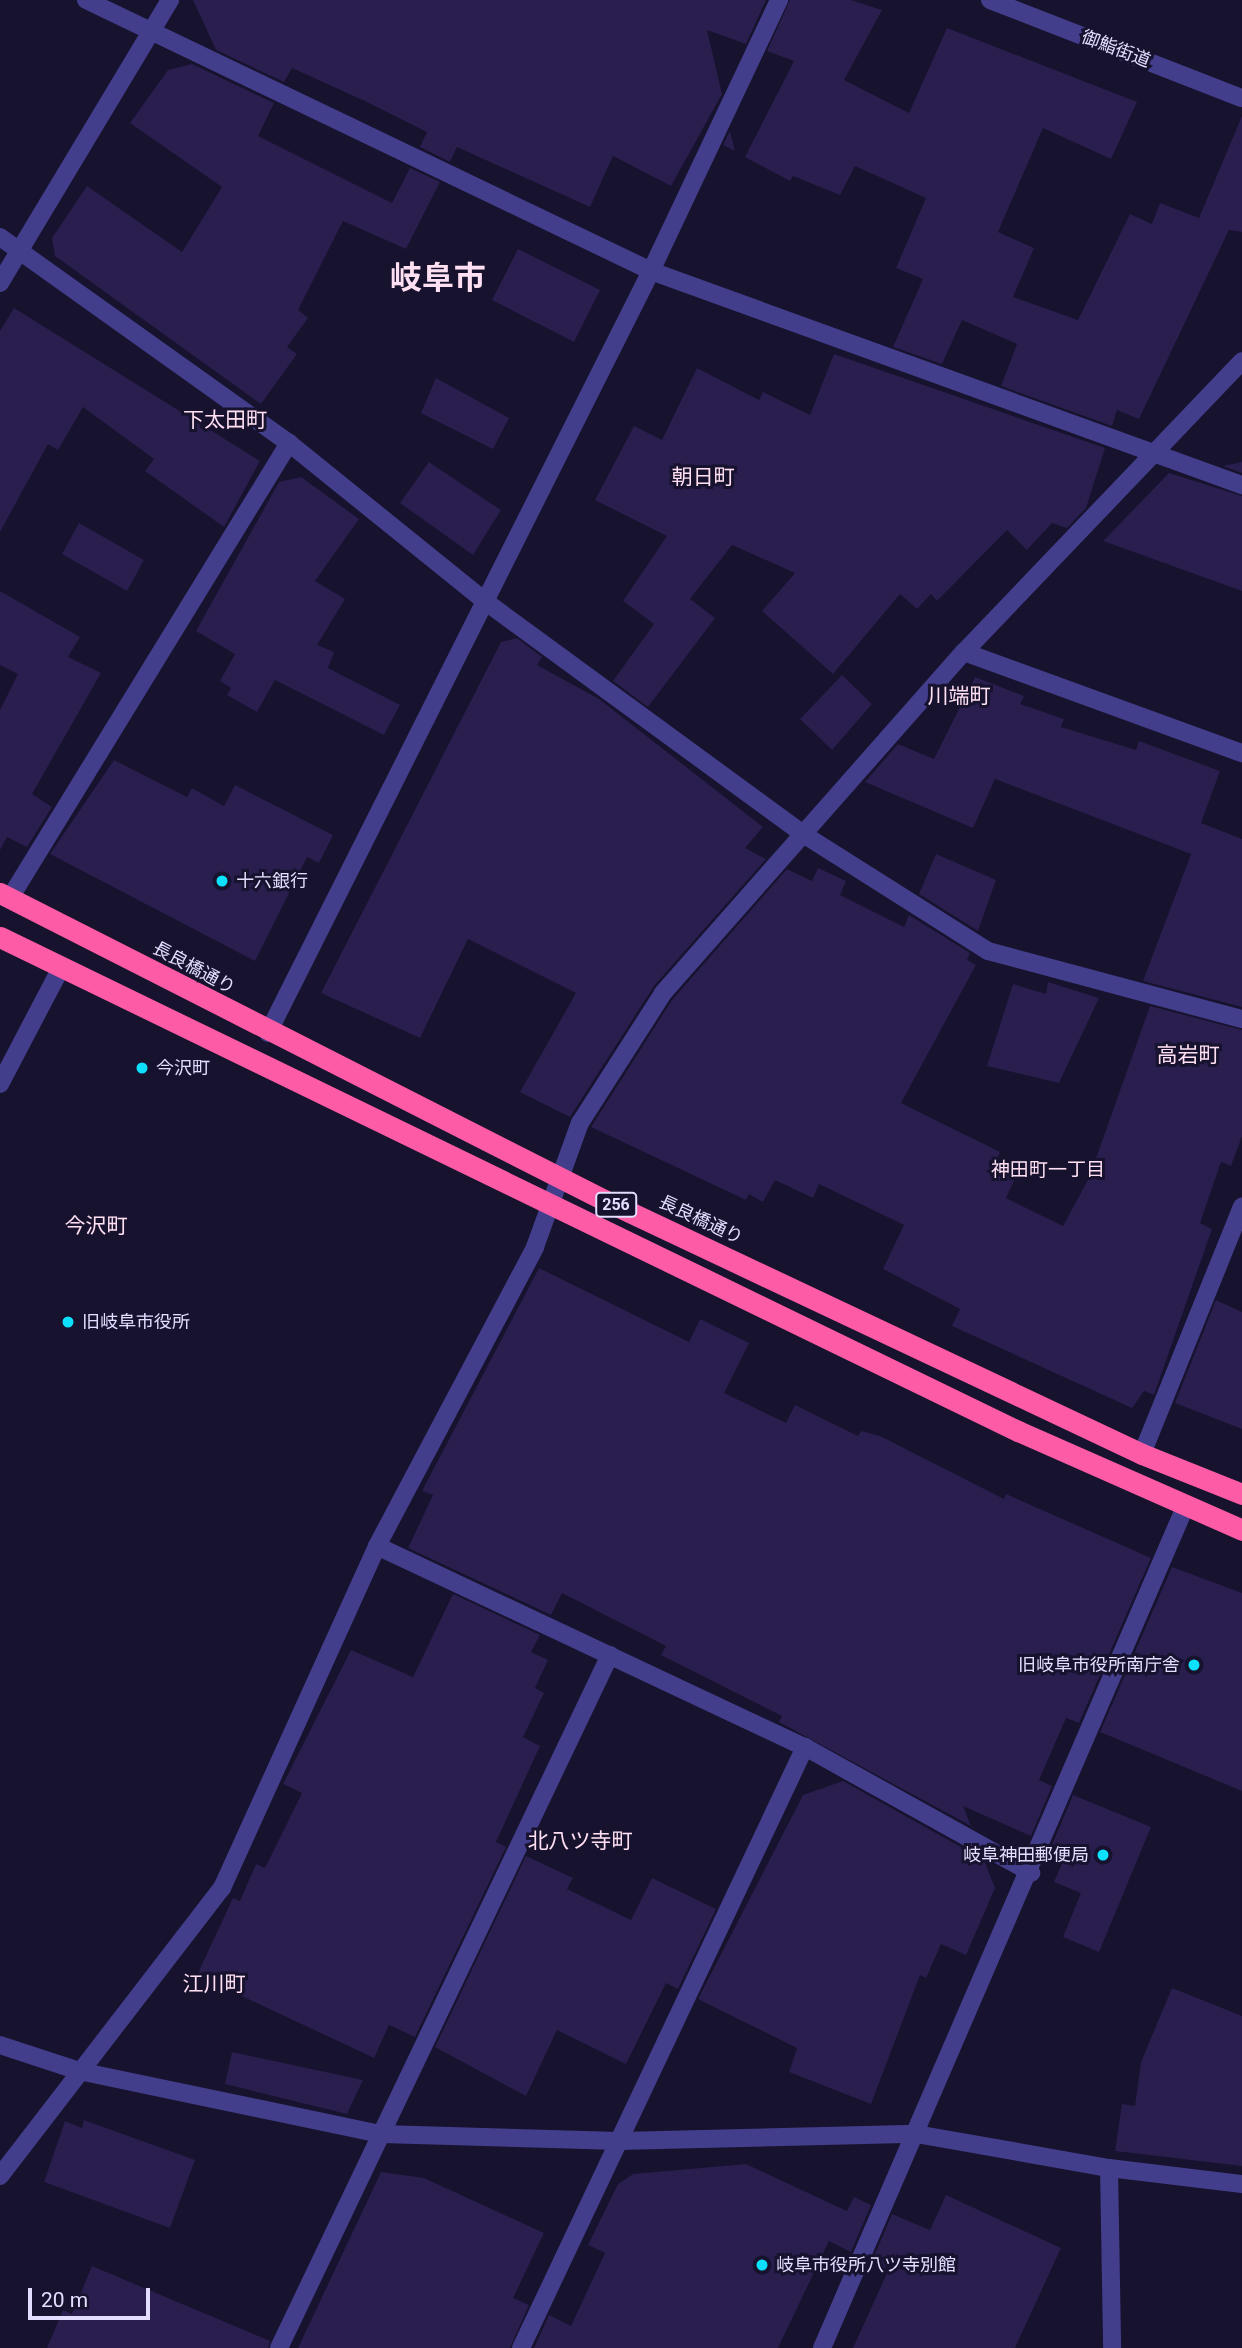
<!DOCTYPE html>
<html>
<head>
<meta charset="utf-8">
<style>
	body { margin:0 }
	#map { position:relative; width:1242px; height:2348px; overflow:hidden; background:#17122d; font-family:Roboto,"Noto Sans JP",sans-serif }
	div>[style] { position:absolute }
	.building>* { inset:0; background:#291e4e }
	.minor>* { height:18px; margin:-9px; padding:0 9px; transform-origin:9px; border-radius:9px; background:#423e8b }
	.highway>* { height:21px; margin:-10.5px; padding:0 10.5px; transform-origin:10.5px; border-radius:10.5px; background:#fd5ba5 }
	.dots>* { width:19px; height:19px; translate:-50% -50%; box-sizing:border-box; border:4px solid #17122d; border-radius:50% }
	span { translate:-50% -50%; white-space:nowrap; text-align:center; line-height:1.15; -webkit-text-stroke:6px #17122d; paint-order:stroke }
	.shield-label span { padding:2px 5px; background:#17122d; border:2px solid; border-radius:5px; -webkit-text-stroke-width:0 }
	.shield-label { font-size:16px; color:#e3deff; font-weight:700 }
	.street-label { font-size:18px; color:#e3deff }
	.poi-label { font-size:18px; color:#e3deff }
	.left { translate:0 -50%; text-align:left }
	.right { translate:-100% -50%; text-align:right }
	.neighbourhood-label { font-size:19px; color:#ffe0f3 }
	.quarter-label { font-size:21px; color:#ffe0f3 }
	.town-label { font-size:32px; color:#ffe0f3; font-weight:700 }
	.scale { position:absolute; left:28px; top:2288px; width:122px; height:32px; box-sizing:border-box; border:4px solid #e3deff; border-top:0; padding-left:9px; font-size:21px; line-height:24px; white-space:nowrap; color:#e3deff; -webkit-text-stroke:5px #17122d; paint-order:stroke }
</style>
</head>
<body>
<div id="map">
	<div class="building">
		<div style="clip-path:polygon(193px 0,766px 0,746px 44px,707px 30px,722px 94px,671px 186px,613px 156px,590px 207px,457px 147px,450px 162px,420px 147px,427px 132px,369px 103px,292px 68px,284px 82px,216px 50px)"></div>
		<div style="clip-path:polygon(790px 0,851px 0,882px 10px,844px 80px,909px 113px,947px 28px,1137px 102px,1111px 159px,1043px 128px,998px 232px,1034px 248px,1013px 297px,1078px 320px,1130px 214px,1152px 224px,1160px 203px,1199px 218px,1242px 116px,1242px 232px,1229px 230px,1139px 419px,1117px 410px,1112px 426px,1001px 386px,1017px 344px,962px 320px,942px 364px,893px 347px,923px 279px,896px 268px,926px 198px,855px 166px,840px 195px,793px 176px,790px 181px,745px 157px,794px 61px,767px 51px)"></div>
		<div style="clip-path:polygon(192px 64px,274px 103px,258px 136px,392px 203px,410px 168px,440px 182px,406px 249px,343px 221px,298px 310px,308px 318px,287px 347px,297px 354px,261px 404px,55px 256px,52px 238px,87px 186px,182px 252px,222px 187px,130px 123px,168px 70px)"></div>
		<div style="clip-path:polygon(730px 131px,735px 151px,723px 145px)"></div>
		<div style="clip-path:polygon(518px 249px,600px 290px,574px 342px,492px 300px)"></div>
		<div style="clip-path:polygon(14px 308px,260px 461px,224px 527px,145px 471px,154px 459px,83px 407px,58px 450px,48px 444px,0 532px,0 331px)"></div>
		<div style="clip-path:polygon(834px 354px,1105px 448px,1086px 508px,1067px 528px,1052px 523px,1027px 550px,1007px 530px,937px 601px,931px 594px,917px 609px,900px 594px,833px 674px,762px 611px,795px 573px,732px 545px,690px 599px,715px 618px,648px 707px,613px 681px,654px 624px,623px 601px,667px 536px,595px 500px,634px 426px,662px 440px,697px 368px,759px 400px,763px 392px,810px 415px)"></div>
		<div style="clip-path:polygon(436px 378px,509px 418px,493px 449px,421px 413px)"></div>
		<div style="clip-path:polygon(429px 462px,501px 510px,473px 555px,400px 503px)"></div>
		<div style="clip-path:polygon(1242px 462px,1242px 473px,1223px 466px)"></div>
		<div style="clip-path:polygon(1169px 473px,1242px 496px,1242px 591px,1103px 541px)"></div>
		<div style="clip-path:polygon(301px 477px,359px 519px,315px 581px,345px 599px,317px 645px,334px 652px,328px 668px,400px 705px,384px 735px,275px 680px,257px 712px,227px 695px,231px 688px,220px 681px,235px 654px,196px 631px,279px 482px)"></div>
		<div style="clip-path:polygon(79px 523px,144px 560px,127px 591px,62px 554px)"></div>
		<div style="clip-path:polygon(0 591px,80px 637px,68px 657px,101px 673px,32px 794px,52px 807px,27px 847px,7px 837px,0 850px,0 710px,18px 674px,0 665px)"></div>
		<div style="clip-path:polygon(517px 638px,542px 657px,537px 665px,599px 699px,763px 827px,745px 848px,766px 859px,654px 986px,570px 1117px,520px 1092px,576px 993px,468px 939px,420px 1038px,321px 993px,501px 642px)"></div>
		<div style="clip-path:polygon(842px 675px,872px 704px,832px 750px,800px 719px)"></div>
		<div style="clip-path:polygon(975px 677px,1024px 696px,1020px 704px,1064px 719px,1061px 727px,1136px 750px,1139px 741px,1220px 771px,1201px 823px,1242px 839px,1242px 1007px,1143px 981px,1191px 854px,995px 779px,973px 828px,865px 782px,898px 744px,934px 759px)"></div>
		<div style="clip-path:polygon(114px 760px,187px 797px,192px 788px,224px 806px,235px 785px,333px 835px,319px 863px,307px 857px,255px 961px,50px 854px)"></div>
		<div style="clip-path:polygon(936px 854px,996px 880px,978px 931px,919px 894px)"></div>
		<div style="clip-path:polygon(818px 868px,846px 881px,840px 895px,904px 927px,909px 915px,970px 953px,967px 960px,976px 965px,901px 1103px,1000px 1152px,997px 1159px,1019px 1170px,1006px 1198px,1063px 1226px,1089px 1178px,1150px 1006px,1242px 1030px,1242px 1136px,1231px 1166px,1221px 1162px,1200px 1223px,1212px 1229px,1154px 1395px,1144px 1391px,1132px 1408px,952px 1326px,960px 1309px,883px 1269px,904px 1225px,819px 1184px,813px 1198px,775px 1180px,763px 1202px,749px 1194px,746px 1200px,591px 1127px,672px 1000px,787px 869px,812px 881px)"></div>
		<div style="clip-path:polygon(1048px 982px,1099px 998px,1059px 1083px,987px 1066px,1013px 984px,1046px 994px)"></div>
		<div style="clip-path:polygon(539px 1268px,689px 1342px,700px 1319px,749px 1343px,724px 1393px,786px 1423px,795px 1405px,858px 1436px,861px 1431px,880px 1436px,1004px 1499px,1006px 1494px,1151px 1558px,1079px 1723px,1066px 1718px,1039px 1780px,1052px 1786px,1031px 1836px,963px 1806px,971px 1826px,779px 1722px,782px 1716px,661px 1655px,666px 1646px,562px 1593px,551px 1615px,408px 1548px,433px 1495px,422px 1491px)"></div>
		<div style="clip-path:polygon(1216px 1300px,1242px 1312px,1242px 1429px,1175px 1403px)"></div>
		<div style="clip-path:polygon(1172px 1567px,1242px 1593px,1242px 1791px,1100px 1732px)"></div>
		<div style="clip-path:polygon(453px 1594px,540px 1635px,531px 1652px,548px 1660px,535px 1688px,544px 1693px,523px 1737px,540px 1746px,496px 1842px,506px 1847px,415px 2037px,389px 2025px,374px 2058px,197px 1975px,233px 1898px,240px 1901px,256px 1864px,265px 1868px,302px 1793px,283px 1784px,351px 1650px,413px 1677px)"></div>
		<div style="clip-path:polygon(843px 1781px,984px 1860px,995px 1888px,966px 1955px,941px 1944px,926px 1978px,920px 1975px,871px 2104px,789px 2072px,797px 2048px,698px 1999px,803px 1795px)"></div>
		<div style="clip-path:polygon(1073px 1795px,1151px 1827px,1099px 1952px,1063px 1937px,1081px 1893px,1054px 1882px,1067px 1852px,1052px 1845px)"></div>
		<div style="clip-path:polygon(526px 1856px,573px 1878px,567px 1889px,631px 1920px,652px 1878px,716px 1909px,678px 1989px,666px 1983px,626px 2064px,557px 2030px,526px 2096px,435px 2047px)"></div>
		<div style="clip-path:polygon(1172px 1988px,1242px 2016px,1242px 2166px,1115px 2151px,1122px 2104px,1135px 2106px,1141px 2062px)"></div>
		<div style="clip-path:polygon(232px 2052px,363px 2080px,347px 2114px,225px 2084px)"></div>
		<div style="clip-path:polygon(84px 2120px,195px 2160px,170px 2228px,44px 2182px,65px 2121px,82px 2128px)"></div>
		<div style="clip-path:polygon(746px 2164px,847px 2211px,854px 2197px,871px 2205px,851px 2252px,829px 2241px,778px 2348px,534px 2348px,549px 2315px,571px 2326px,605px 2253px,588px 2245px,618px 2184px,633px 2174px)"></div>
		<div style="clip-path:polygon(381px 2172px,424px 2178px,544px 2233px,513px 2298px,529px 2305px,510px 2348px,298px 2348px)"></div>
		<div style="clip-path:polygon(946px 2195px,1061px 2248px,1015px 2348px,853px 2348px,888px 2271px,871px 2263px,892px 2214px,930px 2230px)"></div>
		<div style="clip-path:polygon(92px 2266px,270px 2341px,268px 2348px,47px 2348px,63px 2310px,72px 2314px)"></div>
	</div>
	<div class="minor">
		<div style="left:86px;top:0;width:627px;rotate:25.62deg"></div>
		<div style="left:651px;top:271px;width:629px;rotate:19.91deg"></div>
		<div style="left:990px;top:0;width:270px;rotate:21.3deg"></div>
		<div style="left:0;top:237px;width:355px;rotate:35.5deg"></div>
		<div style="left:289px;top:443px;width:248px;rotate:38.9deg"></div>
		<div style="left:482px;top:599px;width:398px;rotate:36.2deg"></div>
		<div style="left:803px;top:834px;width:219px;rotate:32.3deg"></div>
		<div style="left:988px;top:951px;width:263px;rotate:15deg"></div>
		<div style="left:0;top:283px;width:330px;rotate:-59deg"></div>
		<div style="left:964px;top:652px;width:296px;rotate:20deg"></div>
		<div style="left:10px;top:898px;width:534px;rotate:-58.48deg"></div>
		<div style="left:268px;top:1033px;width:853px;rotate:-63.31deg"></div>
		<div style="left:651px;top:271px;width:300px;rotate:-64.7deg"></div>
		<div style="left:0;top:1084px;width:133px;rotate:-62.3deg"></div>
		<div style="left:1142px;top:1454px;width:267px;rotate:-68deg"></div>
		<div style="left:377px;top:1546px;width:473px;rotate:25.2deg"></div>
		<div style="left:805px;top:1747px;width:259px;rotate:29.1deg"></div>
		<div style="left:0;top:2045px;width:83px;rotate:18.2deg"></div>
		<div style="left:79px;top:2071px;width:309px;rotate:11.8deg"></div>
		<div style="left:381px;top:2134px;width:238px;rotate:1.7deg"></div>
		<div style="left:619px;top:2141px;width:297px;rotate:-1.4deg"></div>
		<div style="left:916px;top:2134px;width:196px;rotate:10deg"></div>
		<div style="left:1109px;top:2168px;width:180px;rotate:89deg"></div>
		<div style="left:1109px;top:2168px;width:134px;rotate:6.9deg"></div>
		<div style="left:0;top:2176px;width:364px;rotate:-52.4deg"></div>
		<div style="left:222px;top:1888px;width:375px;rotate:-65.6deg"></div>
		<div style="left:377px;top:1546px;width:338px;rotate:-62.1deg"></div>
		<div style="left:535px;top:1247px;width:132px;rotate:-70.1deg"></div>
		<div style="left:580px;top:1123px;width:154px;rotate:-57.4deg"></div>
		<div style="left:663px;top:993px;width:455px;rotate:-48.6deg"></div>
		<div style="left:964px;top:652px;width:402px;rotate:-46.3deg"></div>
		<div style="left:279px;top:2348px;width:768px;rotate:-64.47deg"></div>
		<div style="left:521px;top:2348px;width:665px;rotate:-64.71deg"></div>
		<div style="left:822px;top:2348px;width:916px;rotate:-66.65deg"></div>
	</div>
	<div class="highway">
		<div style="left:0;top:893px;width:678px;rotate:26.94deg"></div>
		<div style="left:604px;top:1200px;width:595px;rotate:25.27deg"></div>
		<div style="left:1142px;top:1454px;width:108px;rotate:21.8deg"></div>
		<div style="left:0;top:937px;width:1132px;rotate:25.89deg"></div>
		<div style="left:1018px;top:1431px;width:245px;rotate:23.8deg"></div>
	</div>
	<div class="dots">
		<div style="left:222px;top:881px;background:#0de0fc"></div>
		<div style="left:142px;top:1068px;background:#0de0fc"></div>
		<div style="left:68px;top:1322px;background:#0de0fc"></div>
		<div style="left:1194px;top:1665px;background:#0de0fc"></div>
		<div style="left:1103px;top:1855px;background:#0de0fc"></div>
		<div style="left:762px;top:2265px;background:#0de0fc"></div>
	</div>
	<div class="shield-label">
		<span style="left:616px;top:1205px">256</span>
	</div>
	<div class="street-label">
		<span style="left:1116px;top:49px;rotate:21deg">御鮨街道</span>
		<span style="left:194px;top:968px;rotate:28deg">長良橋通り</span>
		<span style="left:701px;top:1220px;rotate:25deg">長良橋通り</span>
	</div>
	<div class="poi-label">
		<span class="left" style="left:236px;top:881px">十六銀行</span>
		<span class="left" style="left:156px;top:1068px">今沢町</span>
		<span class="left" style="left:82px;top:1322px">旧岐阜市役所</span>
		<span class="right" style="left:1180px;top:1665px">旧岐阜市役所南庁舎</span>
		<span class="right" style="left:1089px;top:1855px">岐阜神田郵便局</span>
		<span class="left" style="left:776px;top:2265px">岐阜市役所八ツ寺別館</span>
	</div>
	<div class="neighbourhood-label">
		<span style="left:1048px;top:1170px">神田町一丁目</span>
	</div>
	<div class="quarter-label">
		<span style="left:225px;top:420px">下太田町</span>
		<span style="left:703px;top:477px">朝日町</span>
		<span style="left:959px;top:696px">川端町</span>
		<span style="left:1188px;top:1055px">高岩町</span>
		<span style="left:96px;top:1226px">今沢町</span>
		<span style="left:580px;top:1841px">北八ツ寺町</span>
		<span style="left:214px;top:1984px">江川町</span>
	</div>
	<div class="town-label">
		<span style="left:438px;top:278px">岐阜市</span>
	</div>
	<div class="scale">20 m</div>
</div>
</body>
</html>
